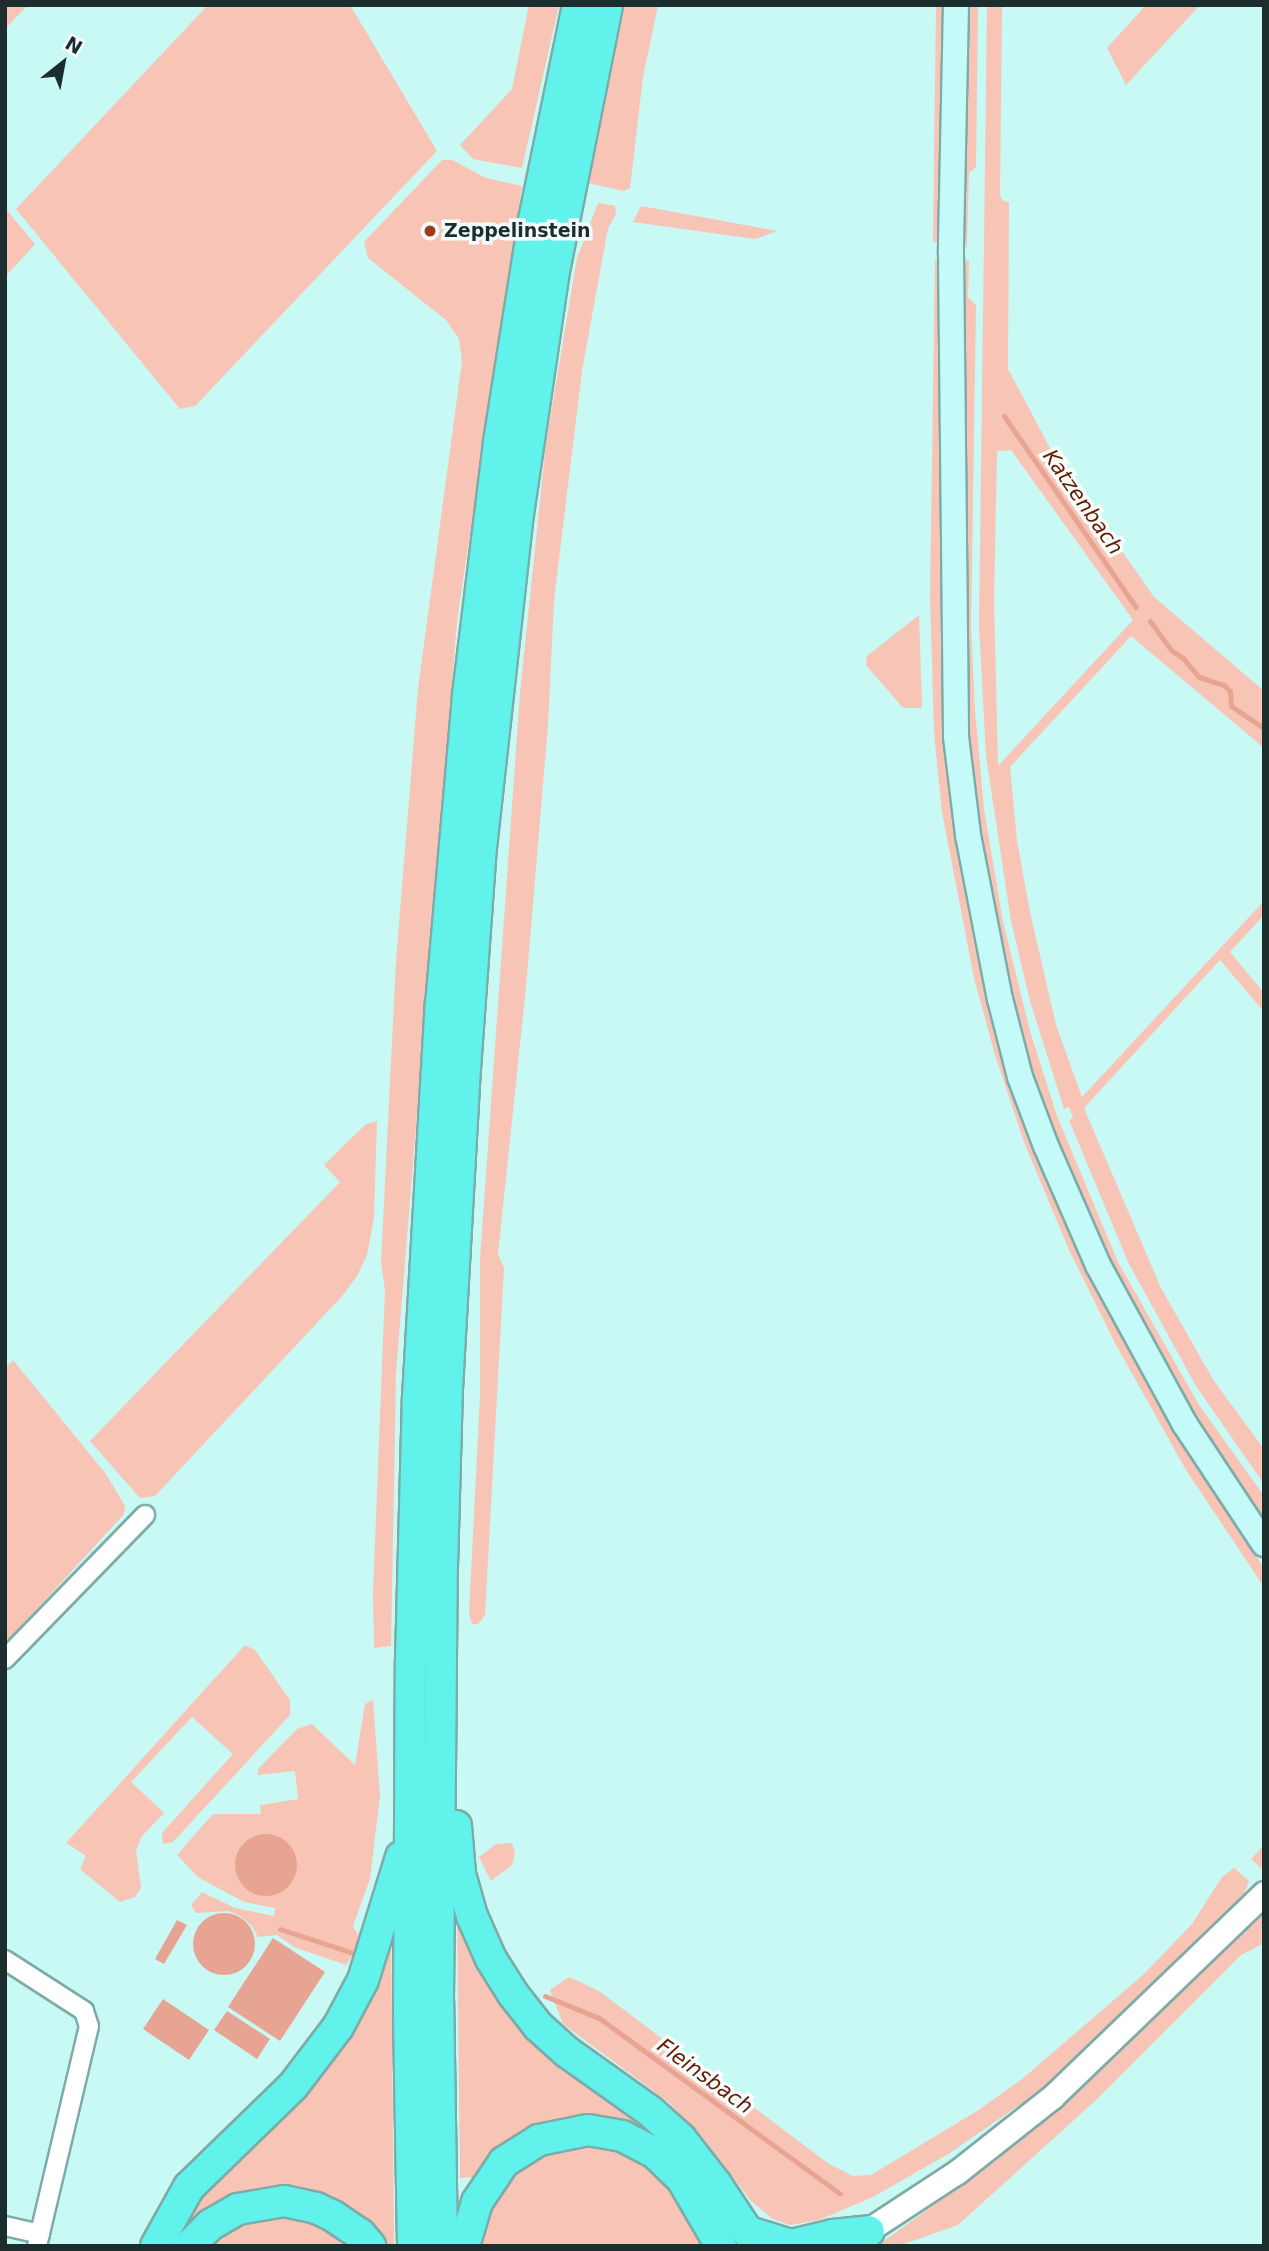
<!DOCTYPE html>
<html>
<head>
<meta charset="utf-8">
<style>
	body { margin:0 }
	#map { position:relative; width:1269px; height:2251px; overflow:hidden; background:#c9f9f5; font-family:"DejaVu Sans",sans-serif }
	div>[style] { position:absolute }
	.green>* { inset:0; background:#f7c4b5 }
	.water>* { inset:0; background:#e8a492 }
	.round { border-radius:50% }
	.stream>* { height:5px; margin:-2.5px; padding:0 2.5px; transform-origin:2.5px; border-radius:2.5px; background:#e8a492 }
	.roads { filter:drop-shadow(2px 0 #7daba8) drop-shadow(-2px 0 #7daba8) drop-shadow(0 2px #7daba8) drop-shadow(0 -2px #7daba8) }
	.minor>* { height:18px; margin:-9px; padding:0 9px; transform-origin:9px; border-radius:9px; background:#fff }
	.tertiary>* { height:23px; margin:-11.5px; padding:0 11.5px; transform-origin:11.5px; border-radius:11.5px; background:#fff }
	.secondary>* { height:24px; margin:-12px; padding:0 12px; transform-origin:12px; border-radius:12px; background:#c4faf8 }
	.trunk>* { height:30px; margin:-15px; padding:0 15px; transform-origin:15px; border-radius:15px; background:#62f2ec }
	.dots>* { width:19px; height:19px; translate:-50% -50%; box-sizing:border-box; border:4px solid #f4fdfc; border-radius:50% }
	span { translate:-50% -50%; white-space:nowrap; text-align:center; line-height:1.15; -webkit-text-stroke:7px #f4fdfc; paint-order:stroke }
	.poi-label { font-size:19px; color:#1b2e2d; font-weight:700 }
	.left { translate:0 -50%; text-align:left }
	.water-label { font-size:21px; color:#671901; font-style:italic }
	.frame { position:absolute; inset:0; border:7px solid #1b2e2d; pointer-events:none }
	.north { position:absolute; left:28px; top:28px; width:70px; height:70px; -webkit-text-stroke:5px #f4fdfc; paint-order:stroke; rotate:31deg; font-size:19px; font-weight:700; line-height:28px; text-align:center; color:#1b2e2d }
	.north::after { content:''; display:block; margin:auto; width:24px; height:32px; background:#1b2e2d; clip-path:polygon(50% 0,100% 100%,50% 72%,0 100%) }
</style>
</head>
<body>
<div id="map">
	<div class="green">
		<div style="clip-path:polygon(5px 5px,28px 5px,5px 29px)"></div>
		<div style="clip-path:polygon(208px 5px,350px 5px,437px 151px,195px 406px,180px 409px,16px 209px)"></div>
		<div style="clip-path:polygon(529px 5px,559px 5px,522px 168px,473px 159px,460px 145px,512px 89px)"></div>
		<div style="clip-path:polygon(625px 5px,658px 5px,643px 77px,630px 188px,624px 191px,588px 183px)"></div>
		<div style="clip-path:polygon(936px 5px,947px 5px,938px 242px,933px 242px)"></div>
		<div style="clip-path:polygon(966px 5px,978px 5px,976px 167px,969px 173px,967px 247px,963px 247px)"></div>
		<div style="clip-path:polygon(evenodd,987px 5px,1002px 5px,1000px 196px,1003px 201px,1009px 202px,1008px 369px,1050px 448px,1154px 597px,1264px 691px,1264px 748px,1131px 636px,1010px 767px,1017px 841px,1030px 912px,1056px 1025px,1082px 1097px,1264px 901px,1264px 915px,1230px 952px,1264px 993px,1264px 1012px,1220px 960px,1084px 1108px,1161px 1288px,1214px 1381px,1264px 1449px,1264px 1484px,1196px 1386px,1128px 1262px,1069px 1120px,1073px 1118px,1069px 1107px,1064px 1109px,1030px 1001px,1011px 921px,986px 756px,979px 626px,987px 5px,1011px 450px,1133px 620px,998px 766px,994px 601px,997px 451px,1011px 450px)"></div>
		<div style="clip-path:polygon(1146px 5px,1200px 5px,1126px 85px,1107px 48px)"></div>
		<div style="clip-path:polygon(442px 160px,452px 160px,486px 178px,522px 186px,457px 621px,396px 1373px,391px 1646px,374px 1648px,373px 1593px,385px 1290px,381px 1263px,396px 961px,418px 689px,462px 361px,459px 339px,446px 320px,368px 258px,364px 242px)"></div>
		<div style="clip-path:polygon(598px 203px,615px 206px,616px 214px,608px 228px,582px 371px,554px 600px,548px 725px,526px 987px,498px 1254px,504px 1268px,485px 1615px,478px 1624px,472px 1624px,469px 1613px,480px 1396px,480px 1259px,520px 693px,546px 443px,577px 258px)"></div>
		<div style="clip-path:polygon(641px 206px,777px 231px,755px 239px,633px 222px)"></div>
		<div style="clip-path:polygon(5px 208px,35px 244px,5px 277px)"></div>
		<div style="clip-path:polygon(935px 259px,938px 259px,943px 656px,949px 763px,984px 973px,1125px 1339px,1194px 1463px,1264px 1568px,1264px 1587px,1186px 1470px,1115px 1343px,1069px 1250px,1024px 1142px,995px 1055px,974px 978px,942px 812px,934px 733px,930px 596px)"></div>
		<div style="clip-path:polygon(963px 260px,969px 261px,968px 297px,976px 305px,971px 626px,975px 710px,984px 809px,1003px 922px,1030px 1031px,1057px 1116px,1118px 1262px,1199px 1405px,1264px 1496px,1264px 1518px,1228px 1468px,1136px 1320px,1042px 1109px,992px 927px,968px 765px)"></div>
		<div style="clip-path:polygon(919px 615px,922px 708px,903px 708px,866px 665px,867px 656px)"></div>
		<div style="clip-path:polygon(377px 1121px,374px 1217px,367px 1255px,357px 1276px,343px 1295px,155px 1496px,140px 1498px,90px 1441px,340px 1182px,324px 1165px,366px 1124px)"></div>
		<div style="clip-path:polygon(13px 1360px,106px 1474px,125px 1506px,124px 1514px,5px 1644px,5px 1368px)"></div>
		<div style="clip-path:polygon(245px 1645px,255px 1650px,290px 1700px,290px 1715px,173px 1842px,163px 1844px,162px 1833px,233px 1754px,192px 1717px,131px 1782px,164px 1813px,142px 1836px,136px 1850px,141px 1888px,135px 1897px,120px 1902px,80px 1869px,86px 1856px,66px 1843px)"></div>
		<div style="clip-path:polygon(evenodd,373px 1700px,380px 1796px,370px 1879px,353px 1926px,358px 1935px,357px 1949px,346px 1965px,294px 1947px,277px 1935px,258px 1937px,252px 1926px,239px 1915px,229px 1911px,196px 1913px,191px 1905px,202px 1892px,235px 1908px,274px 1916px,275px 1908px,244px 1902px,198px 1877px,177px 1855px,213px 1814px,261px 1814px,260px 1805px,298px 1799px,295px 1771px,258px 1775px,258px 1769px,297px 1729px,312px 1724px,355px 1765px,365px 1704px,373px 1700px,254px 1836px,245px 1888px,237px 1877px,243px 1844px,254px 1836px)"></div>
		<div style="clip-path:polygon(512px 1843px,515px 1853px,512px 1865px,491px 1881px,479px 1857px,496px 1844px)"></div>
		<div style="clip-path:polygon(1264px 1845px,1264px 1870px,1262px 1869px,1251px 1859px)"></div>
		<div style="clip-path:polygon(1234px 1868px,1249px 1881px,1242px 1900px,1048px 2085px,950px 2153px,873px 2197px,819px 2220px,790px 2225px,773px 2219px,751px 2201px,701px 2135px,667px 2101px,563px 2024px,550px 1990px,569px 1977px,599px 1991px,829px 2164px,853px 2176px,871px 2175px,977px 2111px,1021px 2080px,1144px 1974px,1192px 1924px,1222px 1877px)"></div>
		<div style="clip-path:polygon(1264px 1909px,1264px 1943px,1241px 1955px,1096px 2100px,958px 2225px,898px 2246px,877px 2246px,995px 2161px,1106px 2064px)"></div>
		<div style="clip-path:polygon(457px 1915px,480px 1961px,660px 2133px,745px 2246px,733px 2246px,656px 2141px,504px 2146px,476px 2177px,460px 2178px)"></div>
		<div style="clip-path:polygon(391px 1932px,394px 2246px,383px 2246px,315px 2196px,176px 2246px,164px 2246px)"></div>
		<div style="clip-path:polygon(604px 2137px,665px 2171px,713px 2246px,473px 2246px,478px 2219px,517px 2160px)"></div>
		<div style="clip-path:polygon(294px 2208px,361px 2246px,197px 2246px,229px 2219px)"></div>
	</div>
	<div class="water">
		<div class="round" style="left:235px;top:1834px;width:62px;height:62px"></div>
		<div class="round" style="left:193px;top:1913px;width:62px;height:62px"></div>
		<div style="clip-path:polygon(177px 1920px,187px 1925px,164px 1964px,155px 1959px)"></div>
		<div style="clip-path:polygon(273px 1938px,325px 1972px,280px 2041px,228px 2007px)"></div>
		<div style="clip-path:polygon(163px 1999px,209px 2030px,189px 2060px,143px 2029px)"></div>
		<div style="clip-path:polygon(227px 2011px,270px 2039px,257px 2059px,214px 2030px)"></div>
	</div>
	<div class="stream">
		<div style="left:1004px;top:416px;width:232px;rotate:55.4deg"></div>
		<div style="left:1150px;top:621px;width:36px;rotate:54deg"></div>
		<div style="left:1171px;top:650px;width:14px;rotate:34deg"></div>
		<div style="left:1183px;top:658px;width:25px;rotate:50deg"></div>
		<div style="left:1199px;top:677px;width:26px;rotate:18deg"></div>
		<div style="left:1224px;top:685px;width:8px;rotate:45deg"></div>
		<div style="left:1230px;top:691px;width:15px;rotate:86deg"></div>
		<div style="left:1231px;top:706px;width:40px;rotate:34deg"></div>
		<div style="left:280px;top:1929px;width:74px;rotate:18.2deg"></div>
		<div style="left:545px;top:1996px;width:58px;rotate:22.2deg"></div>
		<div style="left:599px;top:2018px;width:298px;rotate:36.1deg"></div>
	</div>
	<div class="roads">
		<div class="minor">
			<div style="left:5px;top:1659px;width:201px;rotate:-45.8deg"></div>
			<div style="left:5px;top:1960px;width:94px;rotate:32.8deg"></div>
			<div style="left:84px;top:2011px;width:16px;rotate:72deg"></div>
			<div style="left:89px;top:2026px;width:226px;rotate:103.3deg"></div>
			<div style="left:5px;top:2226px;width:36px;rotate:13deg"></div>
		</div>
		<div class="tertiary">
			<div style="left:856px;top:2238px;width:121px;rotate:-33.2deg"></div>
			<div style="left:957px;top:2172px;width:121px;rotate:-38.3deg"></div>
			<div style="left:1052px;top:2097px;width:294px;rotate:-43.9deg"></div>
		</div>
		<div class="secondary">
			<div style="left:956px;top:5px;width:248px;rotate:91.2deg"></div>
			<div style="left:951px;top:253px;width:484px;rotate:89.4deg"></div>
			<div style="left:956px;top:737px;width:99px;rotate:83deg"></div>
			<div style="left:968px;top:835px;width:167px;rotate:79deg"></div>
			<div style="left:1000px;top:999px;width:81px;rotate:75.6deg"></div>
			<div style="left:1020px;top:1077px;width:74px;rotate:69.4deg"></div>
			<div style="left:1046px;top:1146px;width:130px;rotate:66.4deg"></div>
			<div style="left:1098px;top:1265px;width:180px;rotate:61.4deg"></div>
			<div style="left:1184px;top:1423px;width:145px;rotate:56.5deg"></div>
		</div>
		<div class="trunk">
			<div style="left:456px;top:1826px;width:48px;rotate:85.2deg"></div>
			<div style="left:460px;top:1874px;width:44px;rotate:74.1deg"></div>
			<div style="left:472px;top:1916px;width:47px;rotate:66.2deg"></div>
			<div style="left:491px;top:1959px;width:41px;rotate:57.8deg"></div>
			<div style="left:513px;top:1994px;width:41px;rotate:52deg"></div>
			<div style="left:538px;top:2026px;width:39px;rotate:42deg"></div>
			<div style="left:567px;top:2052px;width:103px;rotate:35.5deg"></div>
			<div style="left:651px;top:2112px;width:40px;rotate:42deg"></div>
			<div style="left:681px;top:2139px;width:57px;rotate:52.1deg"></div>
			<div style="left:716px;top:2184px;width:74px;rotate:56.5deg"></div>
			<div style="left:749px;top:2232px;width:44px;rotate:17.2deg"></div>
			<div style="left:791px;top:2245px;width:43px;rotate:-13.4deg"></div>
			<div style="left:833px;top:2235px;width:36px;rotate:-6deg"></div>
			<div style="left:156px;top:2246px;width:68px;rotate:-60.8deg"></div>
			<div style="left:189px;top:2187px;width:145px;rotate:-44.2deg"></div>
			<div style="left:293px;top:2086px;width:74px;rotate:-52.7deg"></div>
			<div style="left:338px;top:2027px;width:53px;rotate:-62deg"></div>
			<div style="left:363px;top:1980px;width:129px;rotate:-72.8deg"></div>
			<div style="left:189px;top:2246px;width:30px;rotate:-45deg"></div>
			<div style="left:210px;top:2225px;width:32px;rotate:-30deg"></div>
			<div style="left:238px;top:2209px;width:47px;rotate:-9.9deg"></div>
			<div style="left:284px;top:2201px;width:33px;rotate:12deg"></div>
			<div style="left:316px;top:2208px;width:19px;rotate:25deg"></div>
			<div style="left:333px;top:2216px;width:32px;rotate:34deg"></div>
			<div style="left:360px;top:2234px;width:16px;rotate:50deg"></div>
			<div style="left:413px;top:2246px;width:233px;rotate:-91deg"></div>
			<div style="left:409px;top:2013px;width:353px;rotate:-89.7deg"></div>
			<div style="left:411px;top:1660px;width:262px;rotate:-88.5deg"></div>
			<div style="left:418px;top:1398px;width:394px;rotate:-86.7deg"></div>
			<div style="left:441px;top:1005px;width:311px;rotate:-85deg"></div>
			<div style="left:468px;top:695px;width:255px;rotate:-83deg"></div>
			<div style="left:499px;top:442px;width:225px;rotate:-81deg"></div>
			<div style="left:534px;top:220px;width:219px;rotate:-78.4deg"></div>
			<div style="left:442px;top:2246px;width:246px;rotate:-90.9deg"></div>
			<div style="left:438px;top:2000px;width:433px;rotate:-89.5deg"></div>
			<div style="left:442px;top:1567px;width:178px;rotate:-88.4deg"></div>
			<div style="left:447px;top:1389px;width:321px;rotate:-86.8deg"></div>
			<div style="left:465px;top:1069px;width:222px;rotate:-85.9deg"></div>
			<div style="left:481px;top:848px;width:329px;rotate:-83.7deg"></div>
			<div style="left:517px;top:521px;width:248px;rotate:-81.6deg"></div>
			<div style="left:553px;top:276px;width:276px;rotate:-78.7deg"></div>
			<div style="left:464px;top:2246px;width:46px;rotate:-73.5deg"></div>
			<div style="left:477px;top:2202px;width:48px;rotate:-56deg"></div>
			<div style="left:504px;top:2162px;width:41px;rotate:-32.2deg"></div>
			<div style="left:539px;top:2140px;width:50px;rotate:-11.5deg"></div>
			<div style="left:588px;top:2130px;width:35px;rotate:10deg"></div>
			<div style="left:622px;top:2136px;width:37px;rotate:27deg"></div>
			<div style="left:655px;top:2153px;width:37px;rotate:44deg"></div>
			<div style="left:682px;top:2179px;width:78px;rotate:59.8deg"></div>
		</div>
	</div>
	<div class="dots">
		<div style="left:430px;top:231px;background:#a13a1c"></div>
	</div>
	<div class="poi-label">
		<span class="left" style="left:444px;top:231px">Zeppelinstein</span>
	</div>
	<div class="water-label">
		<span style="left:1083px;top:502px;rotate:55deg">Katzenbach</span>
		<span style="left:705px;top:2076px;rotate:36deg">Fleinsbach</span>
	</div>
	<div class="frame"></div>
	<div class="north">N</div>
</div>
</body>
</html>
